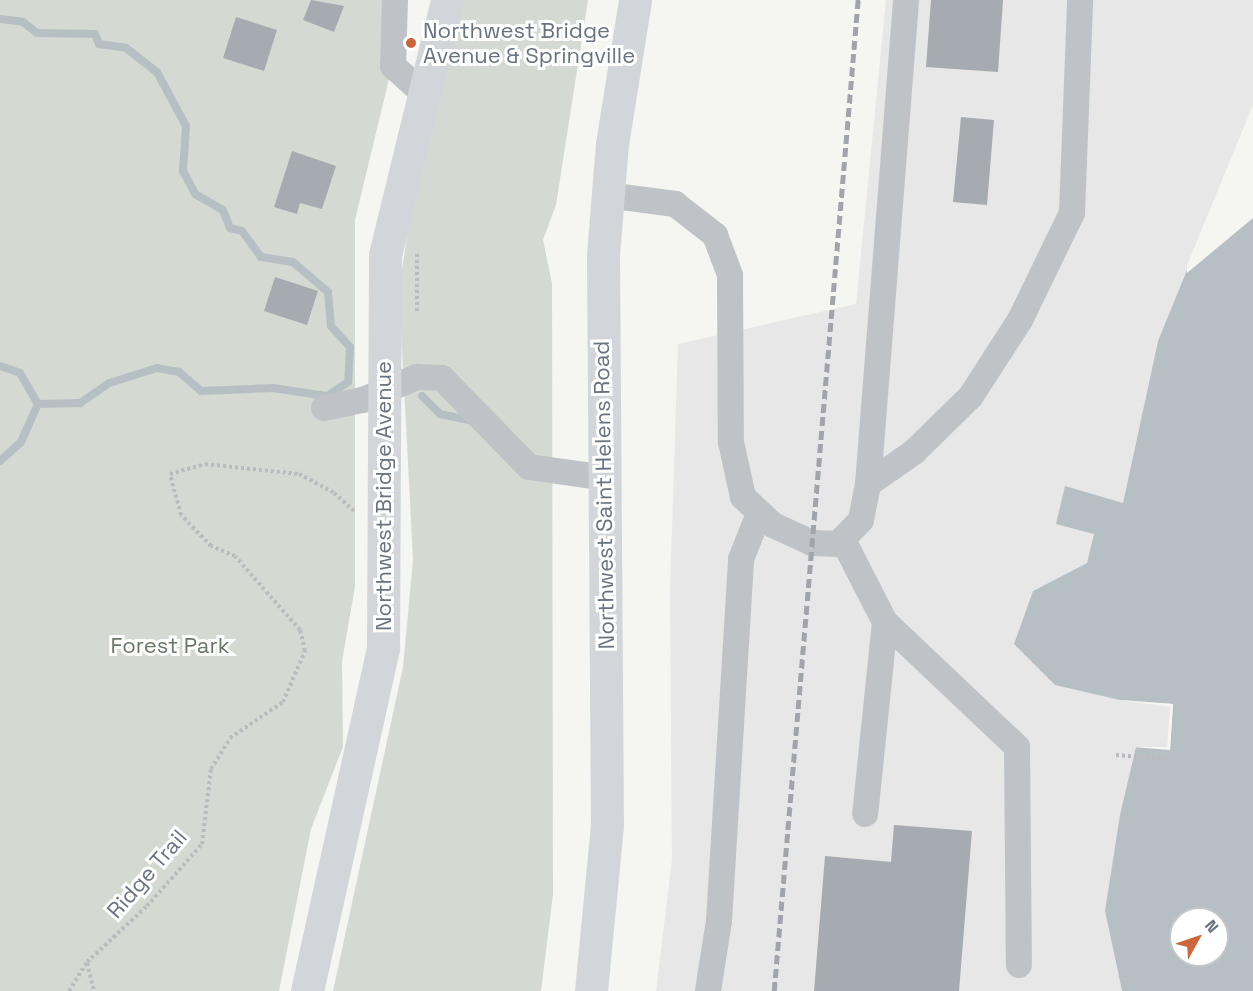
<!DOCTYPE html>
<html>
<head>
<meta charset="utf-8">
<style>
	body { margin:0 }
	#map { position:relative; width:1253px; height:991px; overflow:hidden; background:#f5f5f2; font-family:"Space Grotesk",sans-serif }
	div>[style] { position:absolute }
	.built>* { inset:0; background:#e6e7e6 }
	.green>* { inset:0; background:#d4dad2 }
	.water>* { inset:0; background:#b6c0c4 }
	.pier>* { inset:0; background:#f5f5f2 }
	.stream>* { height:8px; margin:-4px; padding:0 4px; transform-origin:4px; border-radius:4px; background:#b6c0c4 }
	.building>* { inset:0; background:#a5abb1 }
	.path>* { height:4px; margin-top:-2px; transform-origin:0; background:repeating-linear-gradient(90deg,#b9bbbe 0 3px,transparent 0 6px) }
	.minor>* { height:26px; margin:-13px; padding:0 13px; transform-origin:13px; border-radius:13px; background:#bfc2c6 }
	.major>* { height:33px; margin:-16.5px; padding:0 16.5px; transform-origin:16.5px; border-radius:16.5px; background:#d2d6da }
	.highway>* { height:33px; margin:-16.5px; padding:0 16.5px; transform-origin:16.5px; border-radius:16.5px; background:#d2d6da }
	.rail>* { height:4.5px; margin-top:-2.25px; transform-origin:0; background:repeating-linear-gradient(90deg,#a1a5ab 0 9px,transparent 0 13.5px) }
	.dots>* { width:16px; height:16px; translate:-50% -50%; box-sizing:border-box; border:3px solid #fff; border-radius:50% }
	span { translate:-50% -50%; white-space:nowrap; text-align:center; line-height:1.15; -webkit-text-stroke:6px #fff; paint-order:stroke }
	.poi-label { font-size:22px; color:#687380 }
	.left { translate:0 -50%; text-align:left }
	.street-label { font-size:22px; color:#687380 }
	.park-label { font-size:22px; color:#687866 }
	.north { position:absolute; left:1169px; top:907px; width:60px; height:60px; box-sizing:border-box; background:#fff; border:2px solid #c3c7cc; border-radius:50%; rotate:50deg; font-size:16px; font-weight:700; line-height:24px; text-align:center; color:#687380 }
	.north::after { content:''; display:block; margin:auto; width:21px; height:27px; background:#cd663a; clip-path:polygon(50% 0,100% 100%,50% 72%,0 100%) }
</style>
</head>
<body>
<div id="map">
	<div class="built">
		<div style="clip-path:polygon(886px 0,1253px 0,1253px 108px,1158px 341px,1123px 503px,1065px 487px,1095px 534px,1087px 563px,1033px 591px,1120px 700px,1173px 704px,1170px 750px,1105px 911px,1122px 991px,656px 991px,672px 860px,670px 591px,678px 344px,856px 304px)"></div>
	</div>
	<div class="green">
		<div style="clip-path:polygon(0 0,408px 0,355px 220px,355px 587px,342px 661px,343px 747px,311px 829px,279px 991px,0 991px)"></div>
		<div style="clip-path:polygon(460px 0,588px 0,556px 205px,543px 240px,552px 283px,553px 894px,541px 991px,333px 991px,403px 667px,413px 560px,399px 290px,411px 209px)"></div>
	</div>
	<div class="water">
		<div style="clip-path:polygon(evenodd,1253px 108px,1253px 991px,1122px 991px,1105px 911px,1120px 815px,1136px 747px,1170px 749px,1173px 704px,1120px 700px,1055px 685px,1014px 644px,1033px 591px,1087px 563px,1094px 534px,1056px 524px,1065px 486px,1123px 503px,1158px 341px,1253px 108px,1181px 919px,1217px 919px,1217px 955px,1181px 955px,1181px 919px)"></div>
	</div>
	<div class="pier">
		<div style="clip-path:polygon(1253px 105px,1253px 218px,1187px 273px,1187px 265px)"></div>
		<div style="clip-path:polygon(1120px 700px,1173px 704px,1170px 750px,1133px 747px,1167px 747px,1170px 707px)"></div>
	</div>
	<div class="stream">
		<div style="left:0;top:19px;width:23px;rotate:7deg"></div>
		<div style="left:23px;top:22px;width:18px;rotate:38deg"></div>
		<div style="left:37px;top:33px;width:58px;rotate:1deg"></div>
		<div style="left:95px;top:34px;width:11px;rotate:68deg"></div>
		<div style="left:99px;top:44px;width:27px;rotate:8deg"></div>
		<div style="left:126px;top:48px;width:39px;rotate:38deg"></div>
		<div style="left:157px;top:72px;width:61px;rotate:61.8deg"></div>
		<div style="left:186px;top:126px;width:45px;rotate:93.8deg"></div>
		<div style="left:183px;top:171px;width:26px;rotate:62deg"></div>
		<div style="left:195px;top:194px;width:32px;rotate:30deg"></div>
		<div style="left:223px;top:210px;width:19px;rotate:69deg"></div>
		<div style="left:230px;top:228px;width:12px;rotate:14deg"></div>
		<div style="left:242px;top:231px;width:32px;rotate:54deg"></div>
		<div style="left:261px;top:257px;width:32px;rotate:9deg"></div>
		<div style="left:293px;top:262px;width:46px;rotate:40.6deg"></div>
		<div style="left:328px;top:292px;width:34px;rotate:85deg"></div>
		<div style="left:331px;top:326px;width:28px;rotate:48deg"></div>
		<div style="left:350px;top:347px;width:35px;rotate:93deg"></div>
		<div style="left:348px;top:382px;width:25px;rotate:146deg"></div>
		<div style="left:327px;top:396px;width:55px;rotate:-171.6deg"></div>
		<div style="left:273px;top:388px;width:72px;rotate:177.6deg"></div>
		<div style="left:201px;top:391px;width:29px;rotate:-139deg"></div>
		<div style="left:179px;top:372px;width:22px;rotate:-170deg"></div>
		<div style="left:157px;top:368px;width:50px;rotate:162.6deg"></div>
		<div style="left:109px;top:383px;width:35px;rotate:145deg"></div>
		<div style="left:80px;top:403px;width:42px;rotate:178.6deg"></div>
		<div style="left:0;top:366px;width:21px;rotate:19deg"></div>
		<div style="left:20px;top:373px;width:36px;rotate:60deg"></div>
		<div style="left:422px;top:396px;width:25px;rotate:45deg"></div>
		<div style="left:440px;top:414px;width:39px;rotate:12deg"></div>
		<div style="left:0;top:461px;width:28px;rotate:-42deg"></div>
		<div style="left:21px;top:442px;width:42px;rotate:-65.9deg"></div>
	</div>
	<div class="building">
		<div style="clip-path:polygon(311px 0,344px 6px,334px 32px,303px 20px)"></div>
		<div style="clip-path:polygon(931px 0,1003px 0,998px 72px,926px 67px)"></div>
		<div style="clip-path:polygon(236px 17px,277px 30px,264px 71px,223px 58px)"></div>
		<div style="clip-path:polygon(961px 117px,994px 120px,987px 205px,953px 202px)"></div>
		<div style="clip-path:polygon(292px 151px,336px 166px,322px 209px,300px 203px,297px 214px,274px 207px)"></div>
		<div style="clip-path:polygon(275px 277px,318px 291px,307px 325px,264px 311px)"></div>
		<div style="clip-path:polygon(894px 825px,972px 831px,959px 991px,814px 991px,825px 856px,891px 862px)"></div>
	</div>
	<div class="path">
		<div style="left:417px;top:311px;width:58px;rotate:-90deg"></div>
		<div style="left:1116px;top:755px;width:50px;rotate:4.6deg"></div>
		<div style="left:87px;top:963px;width:29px;rotate:76deg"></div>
		<div style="left:69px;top:991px;width:34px;rotate:-58deg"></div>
		<div style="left:87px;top:962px;width:82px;rotate:-43deg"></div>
		<div style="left:147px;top:906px;width:83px;rotate:-48.4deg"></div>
		<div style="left:202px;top:844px;width:76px;rotate:-83.2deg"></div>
		<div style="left:211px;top:769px;width:36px;rotate:-58deg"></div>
		<div style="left:230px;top:738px;width:64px;rotate:-34.2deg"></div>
		<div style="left:283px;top:702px;width:56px;rotate:-66.7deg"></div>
		<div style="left:305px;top:651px;width:22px;rotate:-103deg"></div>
		<div style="left:300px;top:630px;width:98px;rotate:-131.3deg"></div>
		<div style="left:235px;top:556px;width:26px;rotate:-157deg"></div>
		<div style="left:211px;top:546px;width:43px;rotate:-134.1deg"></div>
		<div style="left:181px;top:515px;width:42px;rotate:-105deg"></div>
		<div style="left:170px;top:474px;width:36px;rotate:-16deg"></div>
		<div style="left:205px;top:464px;width:95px;rotate:6.1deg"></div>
		<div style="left:299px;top:474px;width:40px;rotate:28deg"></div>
		<div style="left:334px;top:493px;width:27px;rotate:42deg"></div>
	</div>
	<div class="minor">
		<div style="left:395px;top:0;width:66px;rotate:91.7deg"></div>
		<div style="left:393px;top:66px;width:39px;rotate:42deg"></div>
		<div style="left:607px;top:195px;width:69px;rotate:7.5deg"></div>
		<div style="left:675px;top:204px;width:51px;rotate:37.8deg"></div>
		<div style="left:715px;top:235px;width:43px;rotate:69.4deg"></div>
		<div style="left:730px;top:275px;width:167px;rotate:89.7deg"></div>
		<div style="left:731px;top:442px;width:56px;rotate:77.7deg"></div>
		<div style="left:743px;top:497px;width:41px;rotate:43deg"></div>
		<div style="left:773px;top:525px;width:43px;rotate:24.8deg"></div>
		<div style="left:812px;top:543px;width:26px;rotate:2deg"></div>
		<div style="left:838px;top:544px;width:33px;rotate:-46deg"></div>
		<div style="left:861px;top:520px;width:37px;rotate:-79deg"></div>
		<div style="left:868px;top:484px;width:485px;rotate:-85.5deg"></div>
		<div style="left:324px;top:408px;width:40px;rotate:-12deg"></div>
		<div style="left:363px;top:400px;width:59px;rotate:-23.1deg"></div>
		<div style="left:417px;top:377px;width:25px;rotate:2deg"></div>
		<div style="left:442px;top:378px;width:124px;rotate:45.7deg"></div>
		<div style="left:529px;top:467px;width:77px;rotate:8.2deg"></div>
		<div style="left:868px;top:484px;width:56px;rotate:-34.8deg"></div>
		<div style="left:914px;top:452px;width:80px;rotate:-44.5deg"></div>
		<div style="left:971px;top:396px;width:90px;rotate:-57.2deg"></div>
		<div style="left:1020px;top:320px;width:119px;rotate:-64.1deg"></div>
		<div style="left:1072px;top:213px;width:213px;rotate:-87.8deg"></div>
		<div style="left:843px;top:540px;width:92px;rotate:62.9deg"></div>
		<div style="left:885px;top:622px;width:193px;rotate:95.9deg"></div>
		<div style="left:885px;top:622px;width:182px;rotate:43.4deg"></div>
		<div style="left:1017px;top:747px;width:218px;rotate:89.5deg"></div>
		<div style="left:708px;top:991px;width:71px;rotate:-81.1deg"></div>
		<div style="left:719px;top:921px;width:363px;rotate:-86.5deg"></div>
		<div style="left:741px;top:559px;width:46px;rotate:-68.4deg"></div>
	</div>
	<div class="major">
		<div style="left:307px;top:991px;width:352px;rotate:-77.5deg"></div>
		<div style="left:383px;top:647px;width:392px;rotate:-89.7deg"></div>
		<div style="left:385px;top:255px;width:262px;rotate:-76.3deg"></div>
	</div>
	<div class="highway">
		<div style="left:591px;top:991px;width:166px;rotate:-84.5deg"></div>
		<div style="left:607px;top:826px;width:571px;rotate:-90.4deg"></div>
		<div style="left:603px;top:255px;width:111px;rotate:-85.4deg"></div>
		<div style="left:612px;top:144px;width:146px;rotate:-80.9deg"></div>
	</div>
	<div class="rail">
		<div style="left:774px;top:991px;width:995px;rotate:-85.16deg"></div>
	</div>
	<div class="dots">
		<div style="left:411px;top:43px;background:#cd663a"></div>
	</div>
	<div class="poi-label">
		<span class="left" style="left:423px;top:43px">Northwest Bridge<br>Avenue &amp; Springville</span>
	</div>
	<div class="street-label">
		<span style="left:604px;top:495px;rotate:-91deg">Northwest Saint Helens Road</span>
		<span style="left:384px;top:496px;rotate:-90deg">Northwest Bridge Avenue</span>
		<span style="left:147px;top:874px;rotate:-49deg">Ridge Trail</span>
	</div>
	<div class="park-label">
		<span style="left:170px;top:646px">Forest Park</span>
	</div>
	<div class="north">N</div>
</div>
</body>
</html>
